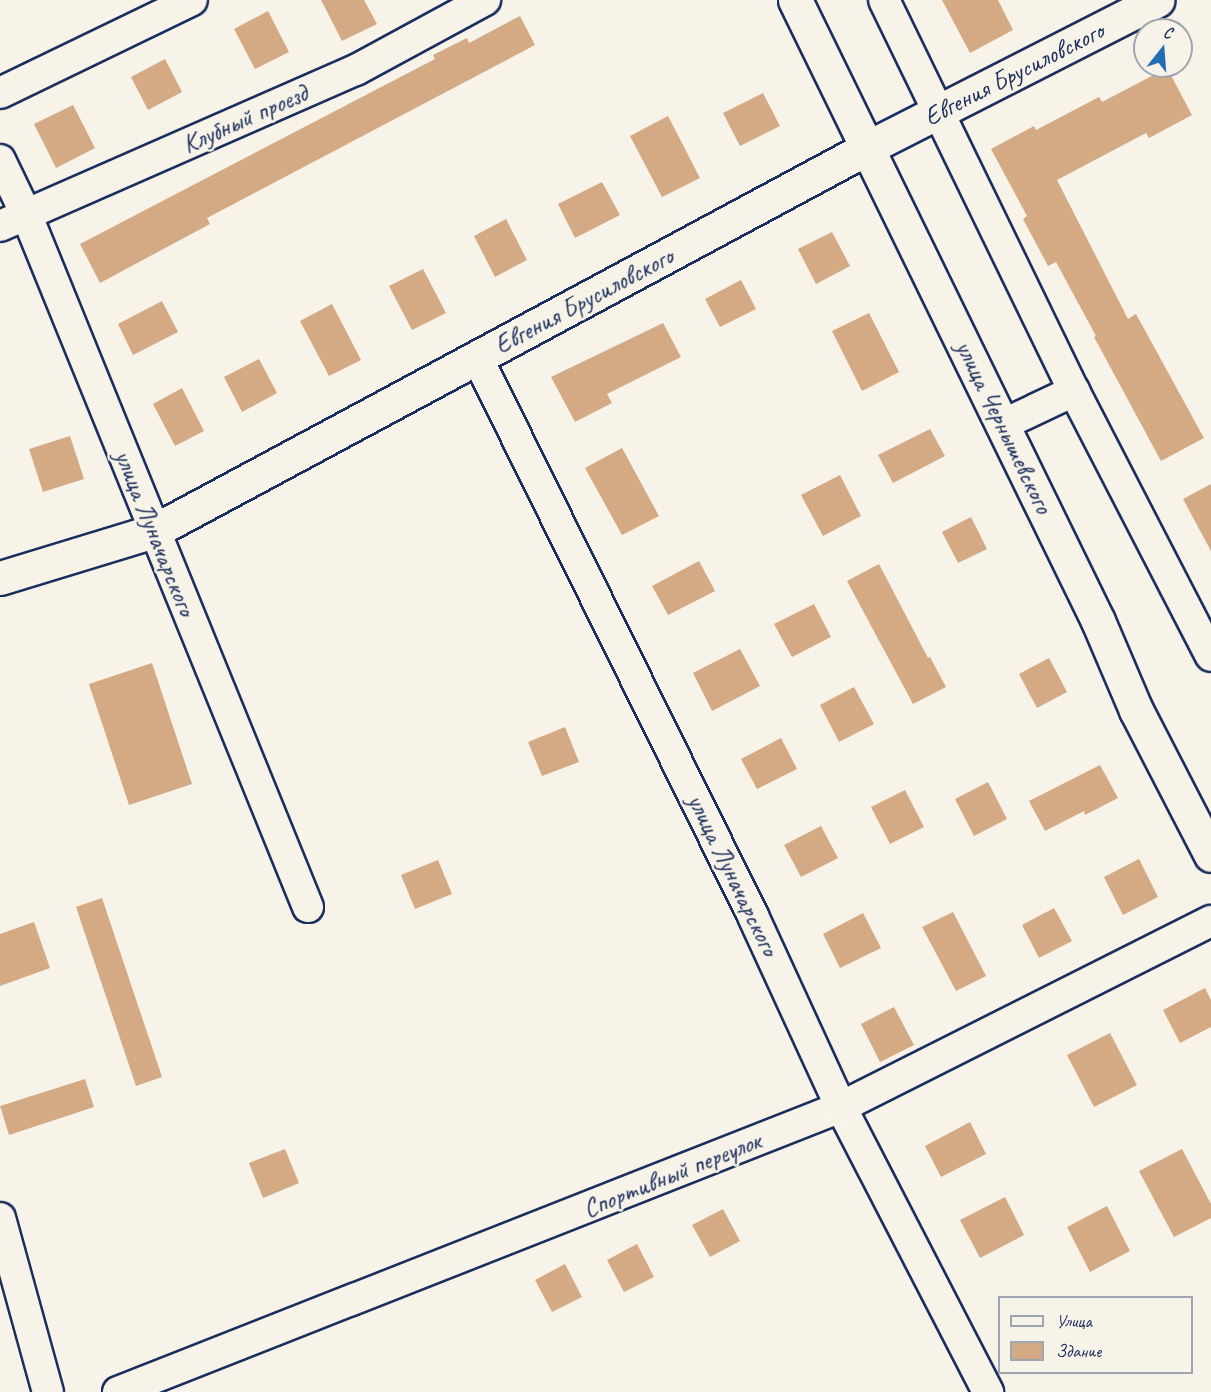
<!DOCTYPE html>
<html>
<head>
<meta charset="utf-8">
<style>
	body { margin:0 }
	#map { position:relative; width:1211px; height:1392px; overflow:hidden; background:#f7f3e8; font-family:Caveat,sans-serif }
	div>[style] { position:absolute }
	.building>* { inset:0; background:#d4aa85 }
	.roads { filter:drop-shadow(2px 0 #1b2f5e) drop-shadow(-2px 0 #1b2f5e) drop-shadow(0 2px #1b2f5e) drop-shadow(0 -2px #1b2f5e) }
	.minor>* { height:30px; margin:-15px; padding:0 15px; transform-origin:15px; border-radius:15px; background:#f7f3e8 }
	.tertiary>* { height:33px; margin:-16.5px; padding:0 16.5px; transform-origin:16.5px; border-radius:16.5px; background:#f7f3e8 }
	span { translate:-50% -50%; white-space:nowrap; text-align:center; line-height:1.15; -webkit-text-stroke:5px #f7f3e8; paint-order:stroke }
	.street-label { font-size:26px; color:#1b2f5e }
	.legend { position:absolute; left:998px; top:1296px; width:195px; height:78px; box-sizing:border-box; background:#f7f3e8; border:2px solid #9fa5b1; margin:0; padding:8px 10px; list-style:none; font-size:18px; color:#1b2f5e }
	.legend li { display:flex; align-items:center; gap:12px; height:30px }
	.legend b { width:30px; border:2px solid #9fa5b1 }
	.north { position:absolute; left:1133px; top:18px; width:60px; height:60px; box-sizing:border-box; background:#f7f3e8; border:2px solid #9fa5b1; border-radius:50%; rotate:17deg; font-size:16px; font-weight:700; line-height:24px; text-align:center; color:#1b2f5e }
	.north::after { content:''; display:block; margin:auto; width:21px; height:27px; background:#1f6fb2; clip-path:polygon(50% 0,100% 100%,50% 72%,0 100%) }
</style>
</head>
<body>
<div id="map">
	<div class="building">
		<div style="clip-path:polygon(321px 0,364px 0,377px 24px,342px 41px)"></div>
		<div style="clip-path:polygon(942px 0,998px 0,1013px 30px,970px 53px)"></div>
		<div style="clip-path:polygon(268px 11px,289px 52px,255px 69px,234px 29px)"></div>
		<div style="clip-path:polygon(520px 16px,535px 45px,207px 218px,210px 224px,100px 283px,80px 244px,435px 59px,433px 55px,467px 38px,469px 43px)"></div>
		<div style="clip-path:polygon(165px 59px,182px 92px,148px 110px,131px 77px)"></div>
		<div style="clip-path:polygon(1167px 68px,1192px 115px,1149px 138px,1146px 133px,1057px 180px,1128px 319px,1136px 314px,1204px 438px,1161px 461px,1094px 337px,1096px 336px,1056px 262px,1048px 266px,1023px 219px,1027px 216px,991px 149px,1034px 126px,1036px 130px,1099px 97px,1102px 102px)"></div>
		<div style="clip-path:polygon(763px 93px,780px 126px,740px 146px,723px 113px)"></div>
		<div style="clip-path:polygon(73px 105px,95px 148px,56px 168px,34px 124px)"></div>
		<div style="clip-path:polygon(668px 116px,700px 178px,662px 197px,630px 136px)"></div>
		<div style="clip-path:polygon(602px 182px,620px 215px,575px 238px,558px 204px)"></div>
		<div style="clip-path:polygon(506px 219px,527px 260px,495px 277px,474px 236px)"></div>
		<div style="clip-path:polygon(832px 232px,850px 266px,816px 284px,798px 249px)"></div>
		<div style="clip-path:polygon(423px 269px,446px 313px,412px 330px,389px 286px)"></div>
		<div style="clip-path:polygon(741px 280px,756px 309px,720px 327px,705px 299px)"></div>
		<div style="clip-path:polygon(162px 301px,178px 332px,133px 355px,118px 324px)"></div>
		<div style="clip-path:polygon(332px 304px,361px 360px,329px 376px,300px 321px)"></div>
		<div style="clip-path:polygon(869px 313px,899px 372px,862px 391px,832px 331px)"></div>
		<div style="clip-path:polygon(663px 323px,681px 357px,607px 394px,612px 403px,575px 422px,551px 377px)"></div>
		<div style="clip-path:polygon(259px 359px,277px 393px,242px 412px,224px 377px)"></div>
		<div style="clip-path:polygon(182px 388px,204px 431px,175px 446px,153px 404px)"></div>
		<div style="clip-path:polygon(930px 429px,945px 456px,893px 483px,878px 455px)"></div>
		<div style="clip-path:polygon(70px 436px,84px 479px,43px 492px,29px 449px)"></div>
		<div style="clip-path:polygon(622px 448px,659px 516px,622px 535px,585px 468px)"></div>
		<div style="clip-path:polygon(840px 475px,861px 516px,823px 536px,801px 495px)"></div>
		<div style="clip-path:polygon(1211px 484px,1211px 551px,1183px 499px)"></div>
		<div style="clip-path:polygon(971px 517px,987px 549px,958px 563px,942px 532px)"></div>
		<div style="clip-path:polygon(699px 561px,715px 591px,668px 615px,652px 586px)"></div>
		<div style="clip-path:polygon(879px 564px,928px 658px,930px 657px,946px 687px,913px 704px,847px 581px)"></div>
		<div style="clip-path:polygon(814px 604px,831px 637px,792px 657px,774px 624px)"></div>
		<div style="clip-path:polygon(740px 649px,760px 686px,712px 711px,693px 673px)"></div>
		<div style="clip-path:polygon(1049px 658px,1067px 692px,1037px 708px,1019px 674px)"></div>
		<div style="clip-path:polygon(152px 663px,192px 784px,129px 805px,89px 684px)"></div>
		<div style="clip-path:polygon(854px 687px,874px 724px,839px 742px,820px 705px)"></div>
		<div style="clip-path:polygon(565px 727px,579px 762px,542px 776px,528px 742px)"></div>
		<div style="clip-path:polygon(781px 738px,797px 769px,757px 789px,741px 759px)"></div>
		<div style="clip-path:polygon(1100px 765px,1118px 798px,1085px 815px,1084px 811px,1045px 831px,1029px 801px)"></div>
		<div style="clip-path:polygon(988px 782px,1007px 819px,974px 836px,955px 799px)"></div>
		<div style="clip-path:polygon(905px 790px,924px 827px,890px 844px,871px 807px)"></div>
		<div style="clip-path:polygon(821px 826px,838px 858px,801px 877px,784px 845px)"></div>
		<div style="clip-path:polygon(1139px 859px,1158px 897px,1123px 915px,1104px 877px)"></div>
		<div style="clip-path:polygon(438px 860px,452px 894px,415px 909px,401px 875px)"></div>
		<div style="clip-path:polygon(102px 898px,162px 1077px,136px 1086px,76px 907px)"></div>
		<div style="clip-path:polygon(1054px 908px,1072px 941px,1039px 958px,1022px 925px)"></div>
		<div style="clip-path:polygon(953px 912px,986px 976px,956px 991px,922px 927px)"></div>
		<div style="clip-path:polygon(863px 913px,881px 948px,840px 968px,823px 934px)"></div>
		<div style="clip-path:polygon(34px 922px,50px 968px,0 986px,0 934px)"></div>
		<div style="clip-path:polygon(1205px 988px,1211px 1000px,1211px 1027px,1180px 1043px,1163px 1010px)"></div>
		<div style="clip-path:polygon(894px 1007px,914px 1045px,880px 1062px,861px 1024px)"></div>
		<div style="clip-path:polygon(1110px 1033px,1137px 1085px,1094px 1107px,1067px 1055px)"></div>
		<div style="clip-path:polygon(85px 1079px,94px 1107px,9px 1135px,0 1106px)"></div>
		<div style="clip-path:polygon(970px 1122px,986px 1154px,941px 1177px,925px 1146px)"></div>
		<div style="clip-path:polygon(285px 1149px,299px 1183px,263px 1198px,249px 1163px)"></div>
		<div style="clip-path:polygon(1182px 1149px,1211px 1204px,1211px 1218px,1174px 1237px,1139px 1171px)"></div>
		<div style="clip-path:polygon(1005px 1197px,1024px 1235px,980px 1258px,960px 1220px)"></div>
		<div style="clip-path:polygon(1107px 1206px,1130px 1251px,1090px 1272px,1067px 1227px)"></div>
		<div style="clip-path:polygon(723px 1209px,740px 1241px,710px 1257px,692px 1225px)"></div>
		<div style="clip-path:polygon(637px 1244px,654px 1277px,624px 1292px,607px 1260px)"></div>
		<div style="clip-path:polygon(565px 1264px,582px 1297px,552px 1312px,535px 1280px)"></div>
	</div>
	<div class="roads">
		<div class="minor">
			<div style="left:884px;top:0;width:435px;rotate:64.1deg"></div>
			<div style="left:1074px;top:391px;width:298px;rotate:62.7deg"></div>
			<div style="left:0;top:93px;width:213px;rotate:-25.8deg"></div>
			<div style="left:0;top:160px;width:62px;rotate:64.3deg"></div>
			<div style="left:27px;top:216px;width:746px;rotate:67.87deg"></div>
			<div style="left:0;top:226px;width:389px;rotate:-23.7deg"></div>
			<div style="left:356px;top:70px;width:147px;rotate:-28.5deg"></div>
			<div style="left:478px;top:359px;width:621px;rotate:63.72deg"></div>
			<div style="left:753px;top:916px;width:210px;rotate:65.3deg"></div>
			<div style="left:841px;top:1107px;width:321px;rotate:62.7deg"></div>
			<div style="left:1002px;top:425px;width:80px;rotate:-25.3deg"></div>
			<div style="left:0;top:1218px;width:180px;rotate:74.6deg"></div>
			<div style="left:118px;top:1392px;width:777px;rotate:-21.51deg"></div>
			<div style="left:841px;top:1107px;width:414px;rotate:-26.7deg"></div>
		</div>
		<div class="tertiary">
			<div style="left:795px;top:0;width:691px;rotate:63.99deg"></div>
			<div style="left:1098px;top:621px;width:97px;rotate:66.9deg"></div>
			<div style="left:1136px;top:710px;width:163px;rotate:62.7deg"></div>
			<div style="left:0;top:578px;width:161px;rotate:-17deg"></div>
			<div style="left:154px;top:531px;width:809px;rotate:-28.24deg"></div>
			<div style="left:867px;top:148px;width:326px;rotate:-27deg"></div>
		</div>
	</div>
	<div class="street-label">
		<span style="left:1014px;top:74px;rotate:-27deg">Евгения Брусиловского</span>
		<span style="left:245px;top:119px;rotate:-24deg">Клубный проезд</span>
		<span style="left:584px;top:301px;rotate:-28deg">Евгения Брусиловского</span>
		<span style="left:1004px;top:427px;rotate:64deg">улица Чернышевского</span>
		<span style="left:155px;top:533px;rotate:68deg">улица Луначарского</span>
		<span style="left:733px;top:875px;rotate:64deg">улица Луначарского</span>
		<span style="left:672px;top:1175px;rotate:-22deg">Спортивный переулок</span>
	</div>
	<ul class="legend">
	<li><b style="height:8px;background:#f7f3e8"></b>Улица</li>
	<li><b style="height:16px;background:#d4aa85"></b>Здание</li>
	</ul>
	<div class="north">С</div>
</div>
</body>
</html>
